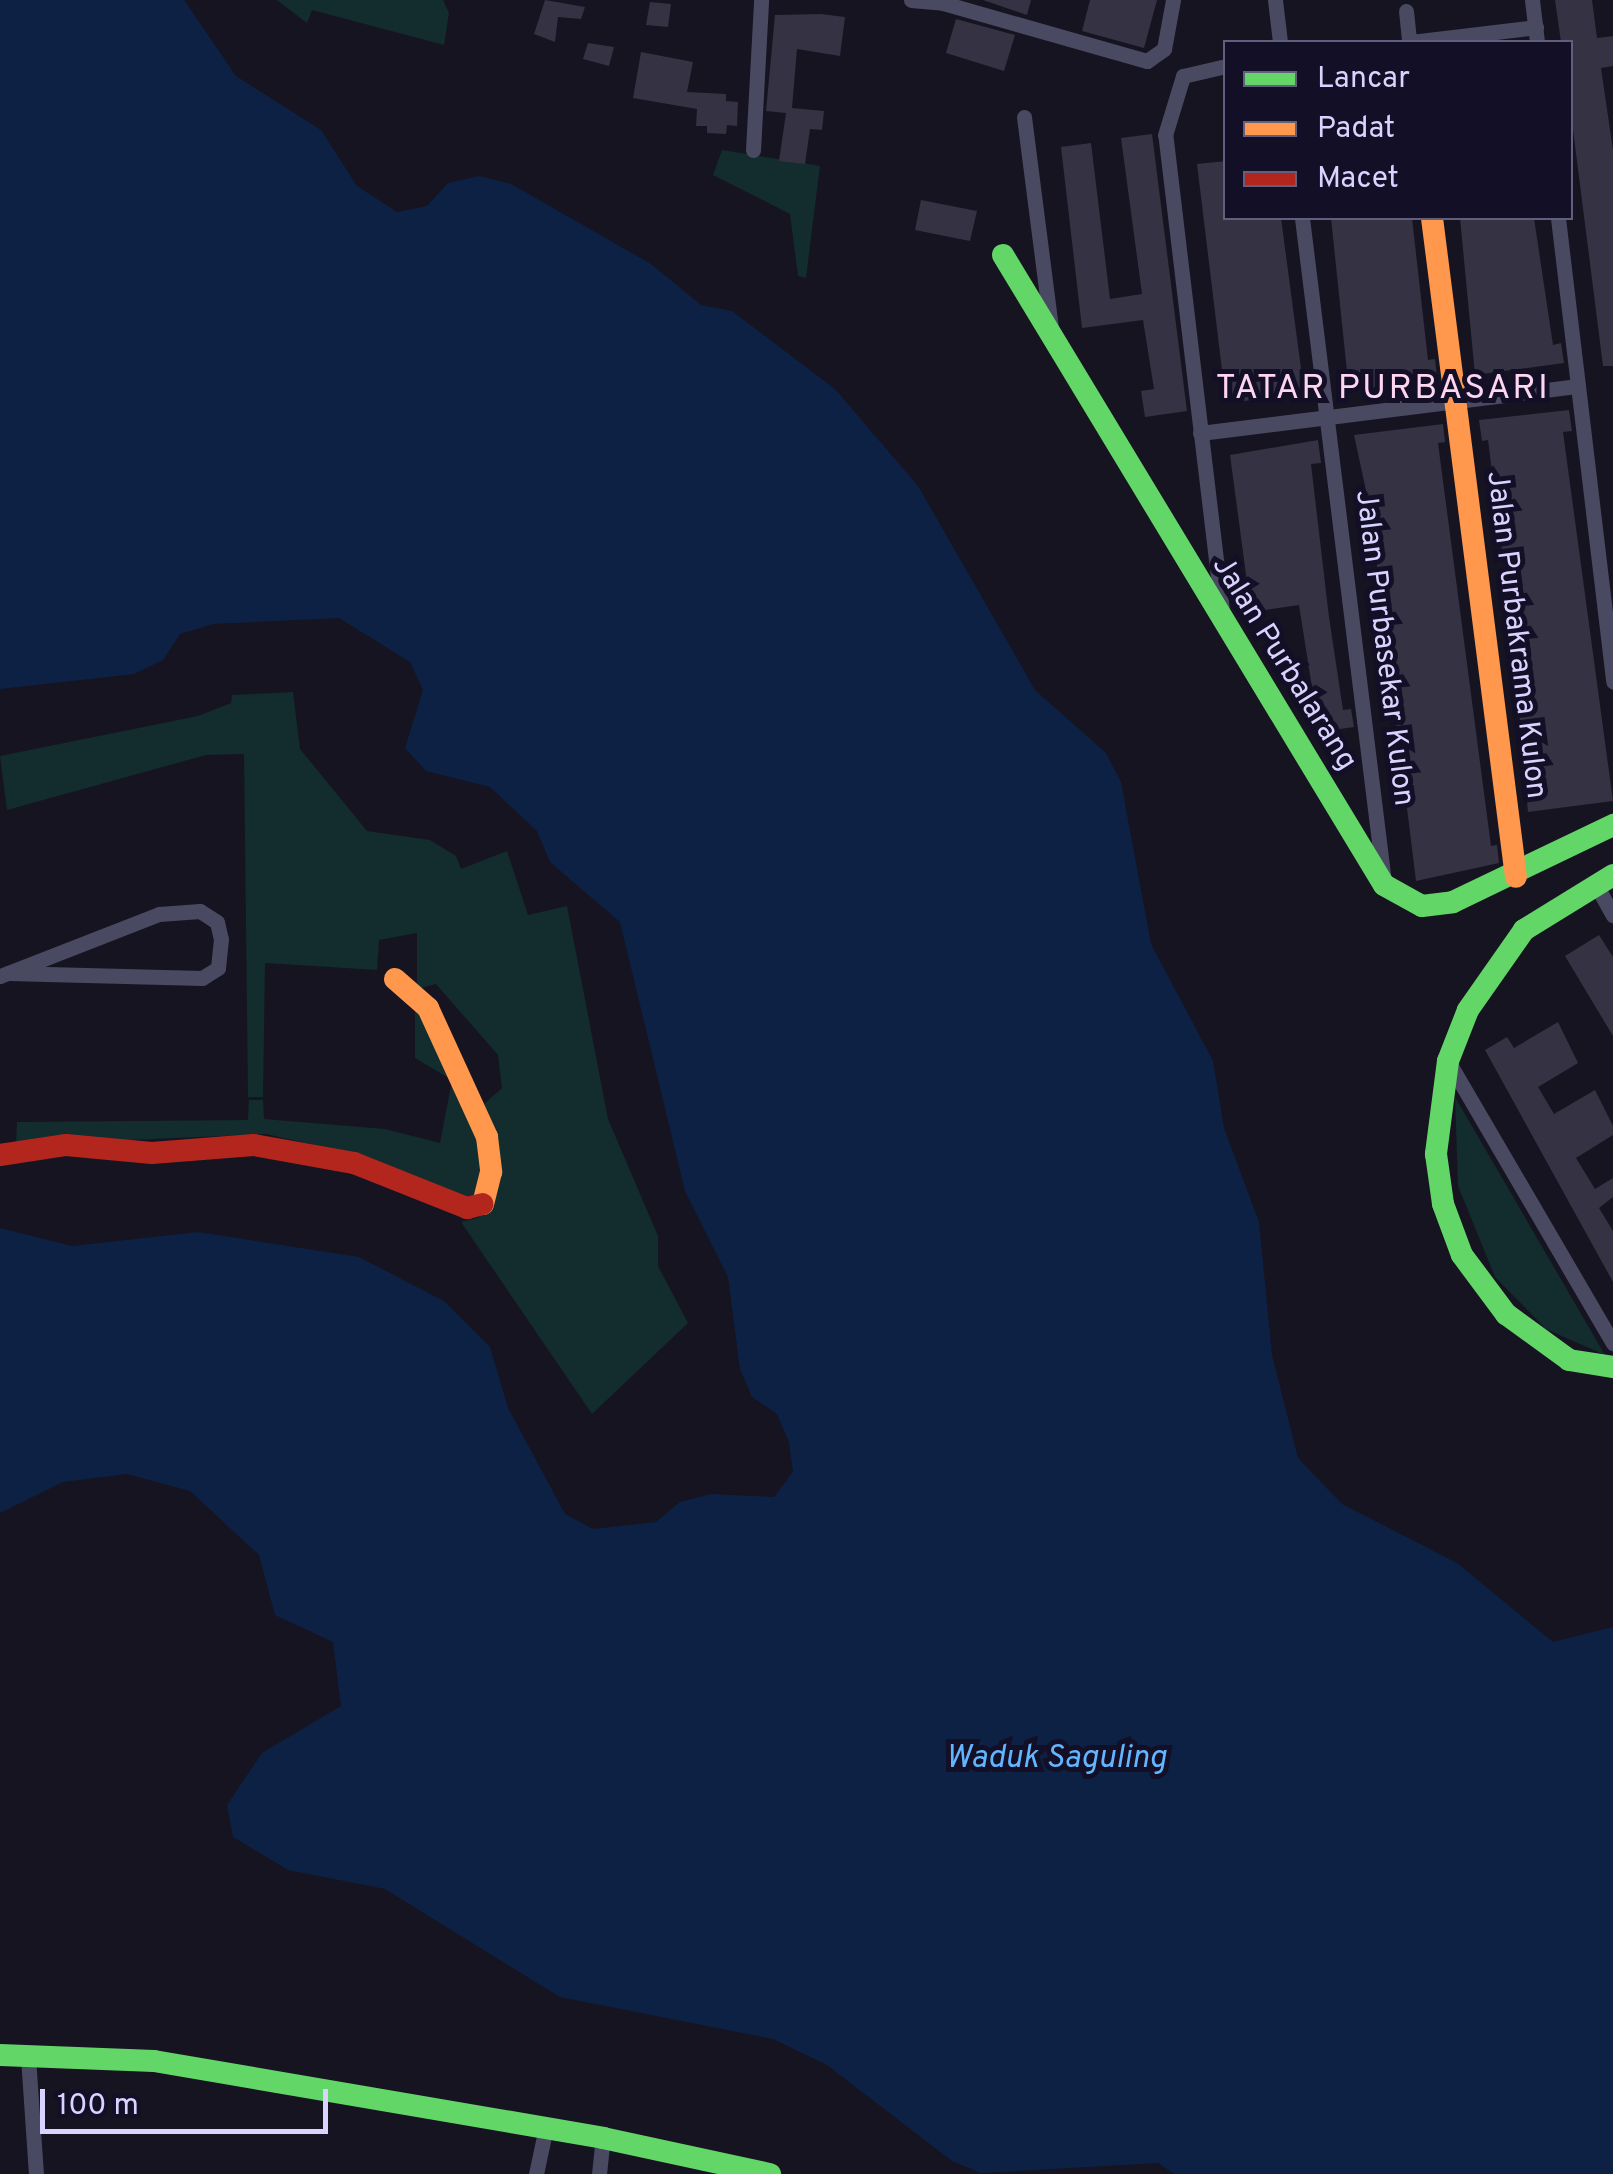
<!DOCTYPE html>
<html>
<head>
<meta charset="utf-8">
<style>
	body { margin:0 }
	#map { position:relative; width:1613px; height:2174px; overflow:hidden; background:#161421; font-family:Overpass,sans-serif }
	div>[style] { position:absolute }
	.green>* { inset:0; background:#132c2d }
	.water>* { inset:0; background:#0d2144 }
	.building>* { inset:0; background:#343243 }
	.street>* { height:15px; margin:-7.5px; padding:0 7.5px; transform-origin:7.5px; border-radius:7.5px; background:#4a4962 }
	.fast>* { height:22px; margin:-11px; padding:0 11px; transform-origin:11px; border-radius:11px; background:#63d668 }
	.slow>* { height:22px; margin:-11px; padding:0 11px; transform-origin:11px; border-radius:11px; background:#ff974d }
	.jam>* { height:22px; margin:-11px; padding:0 11px; transform-origin:11px; border-radius:11px; background:#b3261e }
	span { translate:-50% -50%; white-space:nowrap; text-align:center; line-height:1.15; -webkit-text-stroke:10px #130f26; paint-order:stroke }
	.street-label { font-size:30px; color:#d9d4ff }
	.water-label { font-size:32px; color:#62b6ff; font-style:italic }
	.quarter-label { font-size:35px; color:#ffd6f0; letter-spacing:2.5px }
	.legend { position:absolute; left:1223px; top:40px; width:350px; height:180px; box-sizing:border-box; background:#130f26; border:2px solid #625e7d; margin:0; padding:12px 18px; list-style:none; font-size:30px; color:#d9d4ff }
	.legend li { display:flex; align-items:center; gap:20px; height:50px }
	.legend b { width:50px; border:2px solid #625e7d }
	.scale { position:absolute; left:40px; top:2089px; width:288px; height:45px; box-sizing:border-box; border:5px solid #d9d4ff; border-top:0; padding-left:12px; font-size:30px; line-height:35px; white-space:nowrap; color:#d9d4ff; -webkit-text-stroke:8px #130f26; paint-order:stroke }
</style>
</head>
<body>
<div id="map">
	<div class="green">
		<div style="clip-path:polygon(277px 0,443px 0,449px 13px,444px 45px,312px 10px,307px 23px)"></div>
		<div style="clip-path:polygon(722px 150px,820px 166px,806px 278px,798px 276px,790px 214px,713px 175px)"></div>
		<div style="clip-path:polygon(293px 692px,300px 749px,367px 831px,430px 840px,456px 856px,461px 869px,507px 851px,528px 915px,567px 906px,608px 1119px,658px 1236px,658px 1266px,688px 1323px,592px 1414px,461px 1222px,480px 1217px,495px 1198px,484px 1104px,502px 1088px,498px 1055px,436px 984px,417px 989px,417px 933px,379px 940px,377px 970px,265px 963px,263px 1097px,248px 1097px,244px 754px,206px 755px,7px 810px,0 756px,198px 716px,231px 703px,232px 695px)"></div>
		<div style="clip-path:polygon(415px 998px,484px 1139px,478px 1201px,340px 1151px,266px 1134px,16px 1145px,17px 1122px,248px 1120px,249px 1100px,263px 1100px,264px 1119px,385px 1129px,440px 1143px,452px 1080px,415px 1058px)"></div>
		<div style="clip-path:polygon(1455px 1097px,1605px 1355px,1546px 1329px,1495px 1277px,1458px 1186px)"></div>
	</div>
	<div class="water">
		<div style="clip-path:polygon(0 0,184px 0,236px 76px,321px 130px,357px 186px,397px 212px,427px 206px,448px 183px,479px 176px,511px 184px,651px 264px,701px 305px,732px 311px,835px 389px,918px 486px,1035px 690px,1106px 753px,1121px 782px,1151px 944px,1213px 1061px,1224px 1128px,1259px 1222px,1272px 1355px,1298px 1458px,1342px 1504px,1457px 1563px,1553px 1642px,1613px 1627px,1613px 2174px,1174px 2174px,1158px 2163px,981px 2173px,952px 2161px,827px 2065px,773px 2039px,560px 1997px,385px 1889px,288px 1870px,233px 1837px,227px 1805px,262px 1753px,341px 1706px,333px 1642px,275px 1615px,259px 1555px,190px 1491px,127px 1474px,63px 1482px,0 1513px,0 1228px,72px 1246px,198px 1232px,359px 1257px,386px 1271px,444px 1301px,490px 1347px,508px 1408px,565px 1514px,593px 1529px,656px 1522px,680px 1502px,711px 1494px,774px 1497px,793px 1472px,789px 1442px,777px 1414px,752px 1397px,740px 1369px,728px 1277px,685px 1191px,620px 922px,550px 862px,537px 831px,490px 787px,426px 771px,405px 748px,423px 690px,410px 662px,339px 618px,213px 624px,180px 634px,163px 660px,134px 674px,0 689px)"></div>
	</div>
	<div class="building">
		<div style="clip-path:polygon(545px 0,585px 7px,581px 19px,558px 17px,555px 42px,534px 34px)"></div>
		<div style="clip-path:polygon(983px 0,1031px 0,1027px 15px)"></div>
		<div style="clip-path:polygon(1090px 0,1157px 0,1144px 48px,1082px 31px)"></div>
		<div style="clip-path:polygon(1555px 0,1592px 0,1597px 38px,1613px 36px,1613px 66px,1601px 68px,1613px 150px,1613px 366px,1603px 366px,1570px 106px,1570px 42px,1561px 42px)"></div>
		<div style="clip-path:polygon(650px 2px,671px 4px,668px 27px,646px 25px)"></div>
		<div style="clip-path:polygon(821px 14px,845px 17px,840px 56px,797px 49px,792px 108px,824px 111px,822px 130px,810px 129px,805px 164px,779px 161px,786px 113px,766px 111px,775px 15px)"></div>
		<div style="clip-path:polygon(956px 19px,1015px 35px,1004px 71px,946px 53px)"></div>
		<div style="clip-path:polygon(588px 43px,614px 47px,609px 66px,583px 59px)"></div>
		<div style="clip-path:polygon(641px 52px,693px 62px,687px 92px,726px 94px,726px 101px,738px 102px,737px 126px,727px 125px,726px 134px,707px 133px,707px 126px,696px 126px,697px 109px,633px 98px)"></div>
		<div style="clip-path:polygon(1152px 134px,1187px 411px,1145px 417px,1141px 391px,1154px 389px,1143px 320px,1082px 328px,1061px 147px,1091px 143px,1110px 299px,1142px 294px,1121px 138px)"></div>
		<div style="clip-path:polygon(1226px 161px,1226px 218px,1281px 218px,1302px 376px,1309px 375px,1312px 393px,1226px 403px,1197px 164px)"></div>
		<div style="clip-path:polygon(921px 200px,977px 211px,970px 241px,915px 230px)"></div>
		<div style="clip-path:polygon(1331px 218px,1412px 218px,1428px 360px,1435px 359px,1437px 378px,1349px 391px)"></div>
		<div style="clip-path:polygon(1460px 218px,1534px 218px,1553px 345px,1561px 343px,1564px 363px,1475px 375px)"></div>
		<div style="clip-path:polygon(1569px 410px,1572px 431px,1563px 432px,1613px 801px,1528px 812px,1511px 622px,1488px 440px,1482px 441px,1479px 420px)"></div>
		<div style="clip-path:polygon(1443px 424px,1445px 442px,1438px 443px,1491px 846px,1497px 845px,1499px 863px,1416px 881px,1370px 509px,1354px 435px)"></div>
		<div style="clip-path:polygon(1318px 440px,1321px 463px,1311px 464px,1329px 617px,1343px 710px,1351px 709px,1354px 727px,1319px 732px,1299px 605px,1251px 612px,1230px 455px)"></div>
		<div style="clip-path:polygon(1599px 935px,1613px 957px,1613px 1036px,1565px 956px)"></div>
		<div style="clip-path:polygon(1558px 1022px,1578px 1063px,1538px 1087px,1554px 1114px,1595px 1090px,1613px 1126px,1613px 1135px,1576px 1158px,1595px 1189px,1613px 1178px,1613px 1197px,1599px 1208px,1613px 1231px,1613px 1282px,1485px 1050px,1507px 1037px,1514px 1048px)"></div>
	</div>
	<div class="street">
		<div style="left:911px;top:0;width:32px;rotate:5deg"></div>
		<div style="left:943px;top:3px;width:212px;rotate:15.9deg"></div>
		<div style="left:1147px;top:61px;width:21px;rotate:-35deg"></div>
		<div style="left:1164px;top:49px;width:50px;rotate:-79.6deg"></div>
		<div style="left:1275px;top:0;width:42px;rotate:83.2deg"></div>
		<div style="left:1532px;top:0;width:42px;rotate:83.2deg"></div>
		<div style="left:1406px;top:11px;width:31px;rotate:84deg"></div>
		<div style="left:1411px;top:42px;width:126px;rotate:-6.8deg"></div>
		<div style="left:1024px;top:117px;width:213px;rotate:82.7deg"></div>
		<div style="left:753px;top:150px;width:150px;rotate:-86.9deg"></div>
		<div style="left:1302px;top:218px;width:661px;rotate:82.96deg"></div>
		<div style="left:1558px;top:218px;width:467px;rotate:83.2deg"></div>
		<div style="left:1200px;top:433px;width:381px;rotate:-7.1deg"></div>
		<div style="left:1222px;top:610px;width:478px;rotate:-96.8deg"></div>
		<div style="left:1165px;top:135px;width:62px;rotate:-73deg"></div>
		<div style="left:1183px;top:76px;width:44px;rotate:-13.1deg"></div>
		<div style="left:1595px;top:883px;width:37px;rotate:61deg"></div>
		<div style="left:0;top:976px;width:171px;rotate:-21.3deg"></div>
		<div style="left:159px;top:914px;width:41px;rotate:-4.2deg"></div>
		<div style="left:200px;top:911px;width:20px;rotate:33deg"></div>
		<div style="left:217px;top:922px;width:17px;rotate:77deg"></div>
		<div style="left:221px;top:939px;width:29px;rotate:96deg"></div>
		<div style="left:218px;top:968px;width:19px;rotate:148deg"></div>
		<div style="left:202px;top:978px;width:194px;rotate:-178.5deg"></div>
		<div style="left:1448px;top:1061px;width:327px;rotate:59.7deg"></div>
		<div style="left:28px;top:2057px;width:117px;rotate:86.1deg"></div>
		<div style="left:536px;top:2174px;width:48px;rotate:-78deg"></div>
		<div style="left:599px;top:2174px;width:36px;rotate:-84deg"></div>
	</div>
	<div class="fast">
		<div style="left:1003px;top:255px;width:736px;rotate:58.84deg"></div>
		<div style="left:1384px;top:885px;width:43px;rotate:28.9deg"></div>
		<div style="left:1422px;top:906px;width:31px;rotate:-7deg"></div>
		<div style="left:1453px;top:902px;width:178px;rotate:-25.7deg"></div>
		<div style="left:1613px;top:875px;width:105px;rotate:148.3deg"></div>
		<div style="left:1524px;top:930px;width:98px;rotate:125deg"></div>
		<div style="left:1468px;top:1010px;width:55px;rotate:111.4deg"></div>
		<div style="left:1448px;top:1061px;width:94px;rotate:97.4deg"></div>
		<div style="left:1436px;top:1154px;width:50px;rotate:82deg"></div>
		<div style="left:1443px;top:1204px;width:54px;rotate:69.6deg"></div>
		<div style="left:1462px;top:1255px;width:74px;rotate:53.3deg"></div>
		<div style="left:1506px;top:1314px;width:78px;rotate:36.1deg"></div>
		<div style="left:1569px;top:1360px;width:45px;rotate:9deg"></div>
		<div style="left:0;top:2055px;width:154px;rotate:2.2deg"></div>
		<div style="left:154px;top:2061px;width:456px;rotate:9.7deg"></div>
		<div style="left:603px;top:2138px;width:171px;rotate:12.2deg"></div>
	</div>
	<div class="slow">
		<div style="left:1432px;top:218px;width:664px;rotate:82.74deg"></div>
		<div style="left:395px;top:979px;width:44px;rotate:41.3deg"></div>
		<div style="left:428px;top:1008px;width:142px;rotate:65.4deg"></div>
		<div style="left:487px;top:1137px;width:35px;rotate:83deg"></div>
		<div style="left:491px;top:1172px;width:33px;rotate:104deg"></div>
	</div>
	<div class="jam">
		<div style="left:0;top:1155px;width:67px;rotate:-8.6deg"></div>
		<div style="left:66px;top:1145px;width:86px;rotate:5.3deg"></div>
		<div style="left:152px;top:1153px;width:102px;rotate:-4.5deg"></div>
		<div style="left:254px;top:1145px;width:102px;rotate:10.2deg"></div>
		<div style="left:354px;top:1163px;width:122px;rotate:21.7deg"></div>
		<div style="left:467px;top:1208px;width:16px;rotate:-14deg"></div>
	</div>
	<div class="street-label">
		<span style="left:1515px;top:635px;rotate:83deg">Jalan Purbakrama Kulon</span>
		<span style="left:1383px;top:648px;rotate:83deg">Jalan Purbasekar Kulon</span>
		<span style="left:1283px;top:664px;rotate:58deg">Jalan Purbalarang</span>
	</div>
	<div class="water-label">
		<span style="left:1056px;top:1759px">Waduk Saguling</span>
	</div>
	<div class="quarter-label">
		<span style="left:1383px;top:389px">TATAR PURBASARI</span>
	</div>
	<ul class="legend">
	<li><b style="height:12px;background:#63d668"></b>Lancar</li>
	<li><b style="height:12px;background:#ff974d"></b>Padat</li>
	<li><b style="height:12px;background:#b3261e"></b>Macet</li>
	</ul>
	<div class="scale">100 m</div>
</div>
</body>
</html>
